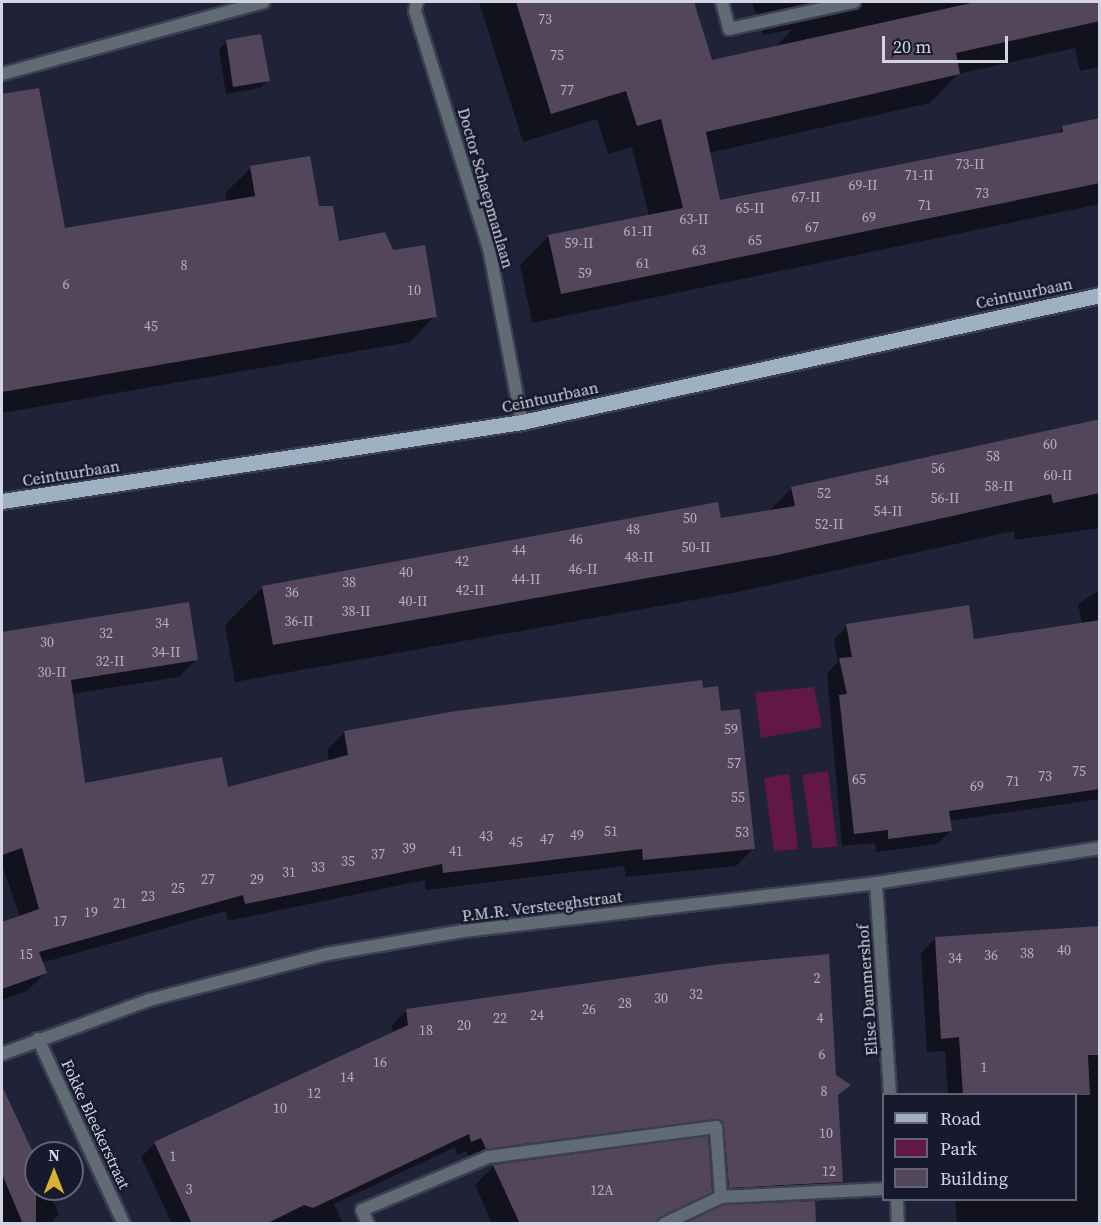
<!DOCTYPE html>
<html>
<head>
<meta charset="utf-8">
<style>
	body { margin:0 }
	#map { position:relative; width:1101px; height:1225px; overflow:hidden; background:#202337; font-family:"Source Serif 4",serif }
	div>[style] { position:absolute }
	.green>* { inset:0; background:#611845 }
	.shadow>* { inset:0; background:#0007 }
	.building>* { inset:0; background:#53465b }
	.roads { filter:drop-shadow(2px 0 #3c3f52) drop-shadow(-2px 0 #3c3f52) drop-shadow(0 2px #3c3f52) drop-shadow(0 -2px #3c3f52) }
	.service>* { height:12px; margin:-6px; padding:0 6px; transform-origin:6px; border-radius:6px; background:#616b73 }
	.minor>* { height:12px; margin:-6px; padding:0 6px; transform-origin:6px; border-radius:6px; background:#616b73 }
	.primary>* { height:15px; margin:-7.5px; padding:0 7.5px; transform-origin:7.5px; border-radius:7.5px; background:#9eb1c2 }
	span { translate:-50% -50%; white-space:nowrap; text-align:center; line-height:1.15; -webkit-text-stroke:5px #17192d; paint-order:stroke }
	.number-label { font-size:14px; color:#b2b0c0 }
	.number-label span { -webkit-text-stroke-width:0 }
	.street-label { font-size:16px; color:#d2d4e2 }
	.frame { position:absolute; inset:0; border:3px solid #d2d4e2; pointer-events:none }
	.legend { position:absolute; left:882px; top:1093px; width:195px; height:108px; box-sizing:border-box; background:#17192d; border:2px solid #626475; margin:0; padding:8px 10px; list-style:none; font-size:18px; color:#d2d4e2 }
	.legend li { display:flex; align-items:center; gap:12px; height:30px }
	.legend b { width:30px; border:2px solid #626475 }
	.north { position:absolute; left:24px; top:1141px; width:60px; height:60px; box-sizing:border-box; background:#17192d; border:2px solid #626475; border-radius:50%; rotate:0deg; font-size:16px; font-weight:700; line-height:24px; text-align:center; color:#d2d4e2 }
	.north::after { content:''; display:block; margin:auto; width:21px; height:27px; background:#dab333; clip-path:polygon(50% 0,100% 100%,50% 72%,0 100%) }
	.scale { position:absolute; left:882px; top:36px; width:126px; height:27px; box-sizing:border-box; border:3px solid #d2d4e2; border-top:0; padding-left:8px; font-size:18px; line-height:21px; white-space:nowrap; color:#d2d4e2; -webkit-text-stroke:4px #17192d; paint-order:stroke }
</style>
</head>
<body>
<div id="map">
	<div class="green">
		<div style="clip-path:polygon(814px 687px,822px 727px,761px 738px,755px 693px)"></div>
		<div style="clip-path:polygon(828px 771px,837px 846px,813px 849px,802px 775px)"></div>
		<div style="clip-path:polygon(789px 774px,798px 849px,774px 851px,764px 778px)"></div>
	</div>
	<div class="shadow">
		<div style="clip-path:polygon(479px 2px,692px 2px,711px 61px,775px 47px,793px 29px,763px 35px,752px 2px,1100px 2px,1100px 67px,1080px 71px,1075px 48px,958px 74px,930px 103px,709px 153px,718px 202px,1056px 135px,1063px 128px,1100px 119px,1100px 204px,532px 323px,520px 265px,549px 236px,649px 216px,632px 147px,608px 154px,597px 119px,523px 142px)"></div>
		<div style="clip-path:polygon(227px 41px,268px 80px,260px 88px,226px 94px,219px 49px)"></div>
		<div style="clip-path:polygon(38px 89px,64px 230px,227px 202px,225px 193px,251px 168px,318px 208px,338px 243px,392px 252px,435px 316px,410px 342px,2px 413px,2px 96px)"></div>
		<div style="clip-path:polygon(1100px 421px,1100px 528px,1015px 540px,1014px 531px,738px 592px,235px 682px,225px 625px,263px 587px,768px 512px,792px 488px)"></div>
		<div style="clip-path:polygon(1100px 590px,1100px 799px,949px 821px,951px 831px,937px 844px,876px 852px,875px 843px,842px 846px,827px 673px,838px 662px,834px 639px,847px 626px,972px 640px,1082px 624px,1078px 604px)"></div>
		<div style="clip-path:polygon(188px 604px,197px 659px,179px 677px,71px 694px,84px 785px,227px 789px,329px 761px,327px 750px,345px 732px,702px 690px,720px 713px,754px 848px,736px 866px,626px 877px,624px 866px,426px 890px,425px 880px,228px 921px,226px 911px,41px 963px,45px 973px,27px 991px,2px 1000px,2px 924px,20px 917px,2px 865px,2px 766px,18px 763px,8px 704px,2px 705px,2px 633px)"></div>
		<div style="clip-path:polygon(1100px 928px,1100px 1224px,957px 1224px,955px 1200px,1076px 1200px,1076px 1094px,948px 1094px,945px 1051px,927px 1052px,921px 953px,936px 938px)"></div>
		<div style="clip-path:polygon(406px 1011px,834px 1076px,848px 1085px,837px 1097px,841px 1182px,827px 1196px,715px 1202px,711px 1141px,701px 1132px,472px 1163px,466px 1151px,457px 1155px,455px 1147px,334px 1204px,343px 1224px,172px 1224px,141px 1157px,155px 1143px,393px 1033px,392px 1025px)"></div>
		<div style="clip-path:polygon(17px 1123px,36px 1163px,36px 1189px,48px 1189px,59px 1214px,50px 1224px,2px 1224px,2px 1131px)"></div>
		<div style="clip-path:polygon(494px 1166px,711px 1191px,691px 1211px,665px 1224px,492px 1224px,475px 1185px)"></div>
	</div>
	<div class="building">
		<div style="clip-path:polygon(516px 2px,694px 2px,712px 60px,976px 2px,1100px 2px,1100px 21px,956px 53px,960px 74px,706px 132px,720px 200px,1063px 132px,1062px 126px,1100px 118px,1100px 183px,561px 294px,548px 235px,683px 208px,661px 119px,637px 126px,626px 91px,551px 114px)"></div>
		<div style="clip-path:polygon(261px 34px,270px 81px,233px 87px,226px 40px)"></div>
		<div style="clip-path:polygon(39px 88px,65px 228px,255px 196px,250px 166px,310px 156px,319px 206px,333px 206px,339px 241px,385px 232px,393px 250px,425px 245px,437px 317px,2px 392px,2px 94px)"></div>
		<div style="clip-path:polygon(1100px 419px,1100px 493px,1053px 503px,1051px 494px,777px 555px,273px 645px,262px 586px,718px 502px,721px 518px,795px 506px,791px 487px)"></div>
		<div style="clip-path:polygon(189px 602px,198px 660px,71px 680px,85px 783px,222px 757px,228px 787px,348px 755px,344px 731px,456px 711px,702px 680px,703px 688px,718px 686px,721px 711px,740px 709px,755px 849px,643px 860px,642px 849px,443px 873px,442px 864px,245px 904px,243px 895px,39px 952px,47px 973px,2px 989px,2px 922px,39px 909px,22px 848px,2px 855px,2px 632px)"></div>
		<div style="clip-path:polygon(969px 605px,974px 639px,1100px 620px,1100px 789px,949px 811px,952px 831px,888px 839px,888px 830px,854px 834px,839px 695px,847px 694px,839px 658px,852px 657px,846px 624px)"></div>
		<div style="clip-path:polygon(1100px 926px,1100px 1055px,1088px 1055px,1090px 1095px,963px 1095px,959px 1037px,941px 1039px,935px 937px)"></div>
		<div style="clip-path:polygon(829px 954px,836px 1075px,851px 1085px,838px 1095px,843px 1182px,729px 1188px,724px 1126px,715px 1119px,486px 1149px,481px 1138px,471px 1142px,469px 1134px,313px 1208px,304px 1205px,266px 1224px,192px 1224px,154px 1142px,408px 1025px,406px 1009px,721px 964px)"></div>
		<div style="clip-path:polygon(2px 1086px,36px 1159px,36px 1224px,23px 1224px,2px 1174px)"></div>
		<div style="clip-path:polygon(708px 1136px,712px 1192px,656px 1224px,520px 1224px,493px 1165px)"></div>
		<div style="clip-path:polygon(815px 1201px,816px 1224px,684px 1224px,723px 1205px)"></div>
	</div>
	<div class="roads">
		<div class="service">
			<div style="left:2px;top:74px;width:271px;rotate:-15.4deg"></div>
			<div style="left:721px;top:1197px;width:163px;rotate:-2.8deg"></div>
			<div style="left:368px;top:1224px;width:15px;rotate:-113deg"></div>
			<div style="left:362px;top:1210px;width:137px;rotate:-22.8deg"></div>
			<div style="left:488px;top:1157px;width:230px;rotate:-7.5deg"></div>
			<div style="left:716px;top:1127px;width:70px;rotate:85.9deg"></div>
			<div style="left:721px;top:1197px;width:63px;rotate:154.7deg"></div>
		</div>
		<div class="minor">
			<div style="left:417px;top:2px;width:9px;rotate:103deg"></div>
			<div style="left:415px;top:11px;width:248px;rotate:72.7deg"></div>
			<div style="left:489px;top:248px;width:177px;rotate:79.3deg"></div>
			<div style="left:722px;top:2px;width:28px;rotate:75deg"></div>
			<div style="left:729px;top:29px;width:128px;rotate:-12.2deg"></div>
			<div style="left:876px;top:883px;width:211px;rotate:86.2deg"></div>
			<div style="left:38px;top:1039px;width:204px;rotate:65.1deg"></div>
			<div style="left:2px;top:1054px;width:157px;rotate:-20.2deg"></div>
			<div style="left:149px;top:1000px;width:184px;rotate:-14.5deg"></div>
			<div style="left:327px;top:954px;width:138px;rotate:-9.6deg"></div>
			<div style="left:463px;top:931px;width:416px;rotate:-6.6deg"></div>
			<div style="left:876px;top:883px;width:227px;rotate:-8.9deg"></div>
			<div style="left:897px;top:1200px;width:24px;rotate:88deg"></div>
		</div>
		<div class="primary">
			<div style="left:2px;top:501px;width:526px;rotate:-8.64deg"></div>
			<div style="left:522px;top:422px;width:592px;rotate:-12.39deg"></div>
		</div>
	</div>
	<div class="number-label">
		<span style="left:545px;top:19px">73</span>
		<span style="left:557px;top:55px">75</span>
		<span style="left:567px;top:90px">77</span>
		<span style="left:970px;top:164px">73-II</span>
		<span style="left:919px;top:175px">71-II</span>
		<span style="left:863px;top:185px">69-II</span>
		<span style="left:982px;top:193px">73</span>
		<span style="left:806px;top:197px">67-II</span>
		<span style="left:925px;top:205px">71</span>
		<span style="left:750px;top:208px">65-II</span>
		<span style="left:869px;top:217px">69</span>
		<span style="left:694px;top:219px">63-II</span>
		<span style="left:812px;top:227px">67</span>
		<span style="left:638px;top:231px">61-II</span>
		<span style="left:755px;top:240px">65</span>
		<span style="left:579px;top:243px">59-II</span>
		<span style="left:699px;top:250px">63</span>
		<span style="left:643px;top:263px">61</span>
		<span style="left:184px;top:265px">8</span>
		<span style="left:585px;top:273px">59</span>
		<span style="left:66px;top:284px">6</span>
		<span style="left:414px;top:290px">10</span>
		<span style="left:151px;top:326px">45</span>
		<span style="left:1050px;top:444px">60</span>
		<span style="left:993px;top:456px">58</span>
		<span style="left:938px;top:468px">56</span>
		<span style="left:1058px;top:475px">60-II</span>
		<span style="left:882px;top:480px">54</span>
		<span style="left:999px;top:486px">58-II</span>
		<span style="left:824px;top:493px">52</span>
		<span style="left:945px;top:498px">56-II</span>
		<span style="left:888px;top:511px">54-II</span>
		<span style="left:690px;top:518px">50</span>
		<span style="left:829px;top:524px">52-II</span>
		<span style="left:633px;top:529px">48</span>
		<span style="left:576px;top:539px">46</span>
		<span style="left:696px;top:547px">50-II</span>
		<span style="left:519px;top:550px">44</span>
		<span style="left:639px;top:557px">48-II</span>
		<span style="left:462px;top:561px">42</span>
		<span style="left:583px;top:569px">46-II</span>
		<span style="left:406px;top:572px">40</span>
		<span style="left:526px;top:579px">44-II</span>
		<span style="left:349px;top:582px">38</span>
		<span style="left:470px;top:590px">42-II</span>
		<span style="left:292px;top:592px">36</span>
		<span style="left:413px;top:601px">40-II</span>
		<span style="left:356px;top:611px">38-II</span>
		<span style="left:299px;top:621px">36-II</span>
		<span style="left:162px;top:623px">34</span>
		<span style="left:106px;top:633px">32</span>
		<span style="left:47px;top:642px">30</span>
		<span style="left:166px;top:652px">34-II</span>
		<span style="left:110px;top:661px">32-II</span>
		<span style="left:52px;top:672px">30-II</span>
		<span style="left:731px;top:729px">59</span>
		<span style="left:734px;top:763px">57</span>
		<span style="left:1079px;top:771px">75</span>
		<span style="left:1045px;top:776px">73</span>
		<span style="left:859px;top:779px">65</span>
		<span style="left:1013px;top:781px">71</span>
		<span style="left:977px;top:786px">69</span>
		<span style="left:738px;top:797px">55</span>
		<span style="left:611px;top:831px">51</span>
		<span style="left:742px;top:832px">53</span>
		<span style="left:577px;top:835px">49</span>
		<span style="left:486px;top:836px">43</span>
		<span style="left:547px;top:839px">47</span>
		<span style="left:516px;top:842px">45</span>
		<span style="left:409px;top:848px">39</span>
		<span style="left:456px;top:851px">41</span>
		<span style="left:378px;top:854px">37</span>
		<span style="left:348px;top:861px">35</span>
		<span style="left:318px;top:867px">33</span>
		<span style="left:289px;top:872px">31</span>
		<span style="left:208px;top:879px">27</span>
		<span style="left:257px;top:879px">29</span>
		<span style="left:178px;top:888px">25</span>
		<span style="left:148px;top:896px">23</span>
		<span style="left:120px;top:903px">21</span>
		<span style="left:91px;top:912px">19</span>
		<span style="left:60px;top:921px">17</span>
		<span style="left:1064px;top:950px">40</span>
		<span style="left:1027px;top:953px">38</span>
		<span style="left:26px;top:954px">15</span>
		<span style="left:991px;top:955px">36</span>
		<span style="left:955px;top:958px">34</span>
		<span style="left:817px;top:978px">2</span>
		<span style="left:696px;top:994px">32</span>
		<span style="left:661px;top:998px">30</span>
		<span style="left:625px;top:1003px">28</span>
		<span style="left:589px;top:1009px">26</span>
		<span style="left:537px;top:1015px">24</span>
		<span style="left:500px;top:1018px">22</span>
		<span style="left:820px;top:1018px">4</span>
		<span style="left:464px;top:1025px">20</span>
		<span style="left:426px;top:1030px">18</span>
		<span style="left:822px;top:1054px">6</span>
		<span style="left:380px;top:1062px">16</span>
		<span style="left:984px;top:1067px">1</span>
		<span style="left:347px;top:1077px">14</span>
		<span style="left:824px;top:1091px">8</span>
		<span style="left:314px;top:1093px">12</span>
		<span style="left:280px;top:1108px">10</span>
		<span style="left:826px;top:1133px">10</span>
		<span style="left:173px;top:1156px">1</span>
		<span style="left:829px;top:1171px">12</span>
		<span style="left:189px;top:1189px">3</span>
		<span style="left:602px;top:1190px">12A</span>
	</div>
	<div class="street-label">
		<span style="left:486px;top:188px;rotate:74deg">Doctor Schaepmanlaan</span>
		<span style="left:1024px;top:293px;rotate:-12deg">Ceintuurbaan</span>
		<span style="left:550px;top:397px;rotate:-12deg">Ceintuurbaan</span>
		<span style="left:71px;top:473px;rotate:-9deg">Ceintuurbaan</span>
		<span style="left:542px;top:906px;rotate:-7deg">P.M.R. Versteeghstraat</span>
		<span style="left:867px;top:990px;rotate:-94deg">Elise Dammershof</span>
		<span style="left:96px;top:1124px;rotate:65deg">Fokke Bleekerstraat</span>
	</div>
	<div class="frame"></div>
	<ul class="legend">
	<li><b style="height:8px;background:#9eb1c2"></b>Road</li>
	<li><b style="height:16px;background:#611845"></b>Park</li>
	<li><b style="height:16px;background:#53465b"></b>Building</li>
	</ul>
	<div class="north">N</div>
	<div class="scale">20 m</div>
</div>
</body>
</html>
